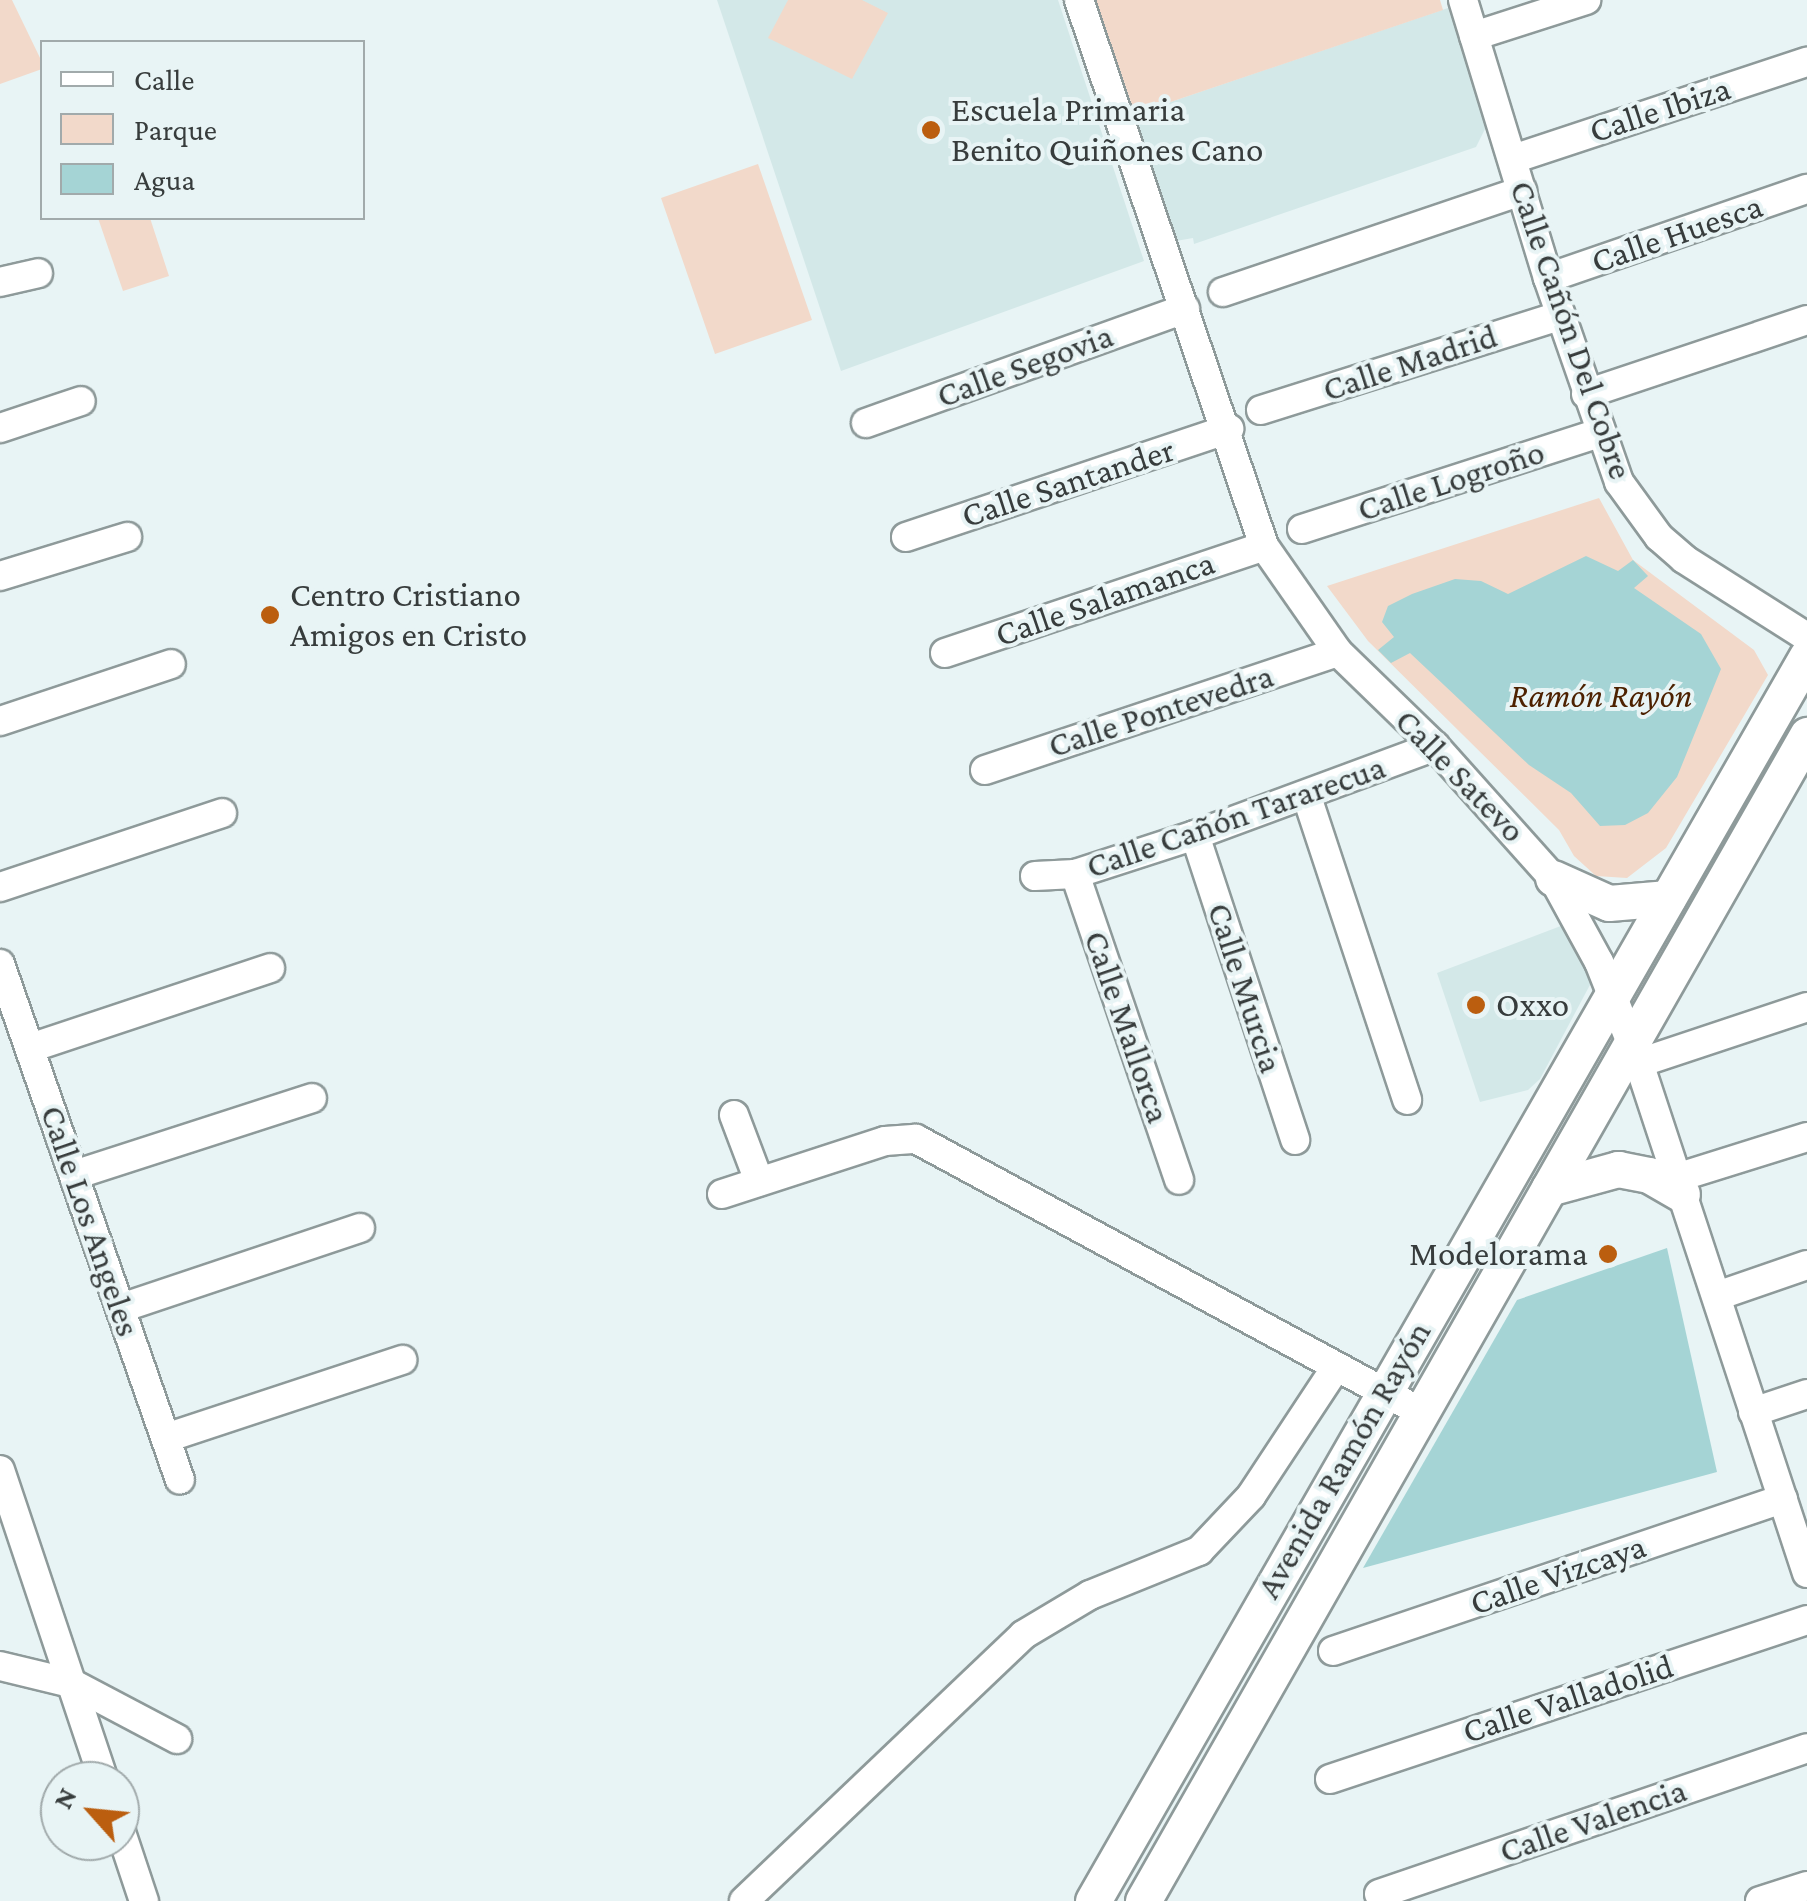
<!DOCTYPE html>
<html>
<head>
<meta charset="utf-8">
<style>
	body { margin:0 }
	#map { position:relative; width:1807px; height:1901px; overflow:hidden; background:#e8f4f5; font-family:"Crimson Pro",serif }
	div>[style] { position:absolute }
	.built>* { inset:0; background:#d3e8e8 }
	.green>* { inset:0; background:#f2d9ca }
	.water>* { inset:0; background:#a5d4d5 }
	.roads { filter:drop-shadow(2px 0 #8e9a9a) drop-shadow(-2px 0 #8e9a9a) drop-shadow(0 2px #8e9a9a) drop-shadow(0 -2px #8e9a9a) }
	.minor>* { height:28px; margin:-14px; padding:0 14px; transform-origin:14px; border-radius:14px; background:#fff }
	.major>* { height:35px; margin:-17.5px; padding:0 17.5px; transform-origin:17.5px; border-radius:17.5px; background:#fff }
	.dots>* { width:28px; height:28px; translate:-50% -50%; box-sizing:border-box; border:5px solid #e8f4f5; border-radius:50% }
	span { translate:-50% -50%; white-space:nowrap; text-align:center; line-height:1.15; -webkit-text-stroke:8px #e8f4f5; paint-order:stroke }
	.poi-label { font-size:35px; color:#373c3c }
	.left { translate:0 -50%; text-align:left }
	.right { translate:-100% -50%; text-align:right }
	.street-label { font-size:35px; color:#373c3c }
	.park-label { font-size:35px; color:#4d2100; font-style:italic }
	.legend { position:absolute; left:40px; top:40px; width:325px; height:180px; box-sizing:border-box; background:#e8f4f5; border:2px solid #a1aaab; margin:0; padding:12px 18px; list-style:none; font-size:30px; color:#373c3c }
	.legend li { display:flex; align-items:center; gap:20px; height:50px }
	.legend b { width:50px; border:2px solid #a1aaab }
	.north { position:absolute; left:40px; top:1761px; width:100px; height:100px; box-sizing:border-box; background:#e8f4f5; border:2px solid #a1aaab; border-radius:50%; rotate:297deg; font-size:28px; font-weight:700; line-height:40px; text-align:center; color:#373c3c }
	.north::after { content:''; display:block; margin:auto; width:35px; height:45px; background:#bb5e0f; clip-path:polygon(50% 0,100% 100%,50% 72%,0 100%) }
</style>
</head>
<body>
<div id="map">
	<div class="built">
		<div style="clip-path:polygon(717px 0,1058px 0,1144px 261px,841px 371px)"></div>
		<div style="clip-path:polygon(1451px 7px,1490px 119px,1476px 147px,1194px 244px,1193px 238px,1176px 241px,1135px 114px)"></div>
		<div style="clip-path:polygon(1566px 924px,1592px 981px,1540px 1079px,1528px 1090px,1480px 1102px,1437px 973px)"></div>
	</div>
	<div class="green">
		<div style="clip-path:polygon(0 0,12px 0,42px 62px,42px 69px,0 84px)"></div>
		<div style="clip-path:polygon(788px 0,862px 0,888px 13px,852px 79px,768px 38px)"></div>
		<div style="clip-path:polygon(1096px 0,1440px 0,1443px 10px,1135px 114px)"></div>
		<div style="clip-path:polygon(758px 164px,812px 320px,715px 354px,661px 198px)"></div>
		<div style="clip-path:polygon(98px 218px,150px 218px,169px 276px,123px 291px)"></div>
		<div style="clip-path:polygon(1599px 498px,1633px 560px,1754px 650px,1768px 675px,1666px 848px,1627px 878px,1596px 876px,1574px 856px,1559px 830px,1368px 641px,1327px 586px)"></div>
	</div>
	<div class="water">
		<div style="clip-path:polygon(1586px 556px,1618px 571px,1633px 560px,1648px 576px,1634px 588px,1701px 634px,1721px 669px,1677px 777px,1648px 813px,1625px 825px,1600px 826px,1571px 793px,1529px 765px,1410px 653px,1391px 663px,1378px 650px,1394px 637px,1382px 622px,1388px 606px,1412px 594px,1455px 579px,1481px 581px,1508px 594px)"></div>
		<div style="clip-path:polygon(1667px 1248px,1717px 1472px,1363px 1568px,1517px 1300px)"></div>
	</div>
	<div class="roads">
		<div class="minor">
			<div style="left:1079px;top:0;width:576px;rotate:71.28deg"></div>
			<div style="left:1264px;top:546px;width:129px;rotate:55.1deg"></div>
			<div style="left:1338px;top:652px;width:135px;rotate:44.1deg"></div>
			<div style="left:1435px;top:746px;width:177px;rotate:48.2deg"></div>
			<div style="left:1553px;top:878px;width:96px;rotate:61.3deg"></div>
			<div style="left:1599px;top:962px;width:109px;rotate:68.4deg"></div>
			<div style="left:1639px;top:1063px;width:537px;rotate:71.77deg"></div>
			<div style="left:1463px;top:0;width:291px;rotate:73deg"></div>
			<div style="left:1548px;top:278px;width:216px;rotate:70.8deg"></div>
			<div style="left:1619px;top:482px;width:68px;rotate:54deg"></div>
			<div style="left:1659px;top:537px;width:33px;rotate:41deg"></div>
			<div style="left:1684px;top:559px;width:146px;rotate:32.4deg"></div>
			<div style="left:1474px;top:36px;width:118px;rotate:-17.8deg"></div>
			<div style="left:1513px;top:159px;width:310px;rotate:-18.3deg"></div>
			<div style="left:1548px;top:278px;width:274px;rotate:-19deg"></div>
			<div style="left:0;top:282px;width:39px;rotate:-13deg"></div>
			<div style="left:1223px;top:292px;width:316px;rotate:-18.7deg"></div>
			<div style="left:1586px;top:394px;width:233px;rotate:-18.5deg"></div>
			<div style="left:1261px;top:410px;width:313px;rotate:-17.5deg"></div>
			<div style="left:866px;top:423px;width:339px;rotate:-19.7deg"></div>
			<div style="left:0;top:428px;width:85px;rotate:-18.4deg"></div>
			<div style="left:1302px;top:529px;width:312px;rotate:-17.9deg"></div>
			<div style="left:906px;top:537px;width:341px;rotate:-18.5deg"></div>
			<div style="left:0;top:576px;width:133px;rotate:-17.1deg"></div>
			<div style="left:945px;top:653px;width:336px;rotate:-18.5deg"></div>
			<div style="left:0;top:721px;width:180px;rotate:-18.4deg"></div>
			<div style="left:985px;top:770px;width:372px;rotate:-18.5deg"></div>
			<div style="left:1307px;top:797px;width:319px;rotate:71.7deg"></div>
			<div style="left:1195px;top:835px;width:321px;rotate:71.8deg"></div>
			<div style="left:1075px;top:874px;width:323px;rotate:71.2deg"></div>
			<div style="left:1035px;top:876px;width:40px;rotate:-2.9deg"></div>
			<div style="left:1075px;top:874px;width:126px;rotate:-18deg"></div>
			<div style="left:1195px;top:835px;width:256px;rotate:-20.3deg"></div>
			<div style="left:0;top:887px;width:234px;rotate:-18.4deg"></div>
			<div style="left:0;top:964px;width:546px;rotate:70.77deg"></div>
			<div style="left:30px;top:1048px;width:253px;rotate:-18.4deg"></div>
			<div style="left:1639px;top:1063px;width:177px;rotate:-18.4deg"></div>
			<div style="left:734px;top:1115px;width:71px;rotate:69.3deg"></div>
			<div style="left:74px;top:1175px;width:250px;rotate:-17.9deg"></div>
			<div style="left:1676px;top:1178px;width:137px;rotate:-17.4deg"></div>
			<div style="left:722px;top:1194px;width:171px;rotate:-18deg"></div>
			<div style="left:885px;top:1141px;width:31px;rotate:-4deg"></div>
			<div style="left:916px;top:1139px;width:574px;rotate:28.4deg"></div>
			<div style="left:1717px;top:1296px;width:95px;rotate:-19deg"></div>
			<div style="left:121px;top:1308px;width:252px;rotate:-18.5deg"></div>
			<div style="left:1753px;top:1412px;width:57px;rotate:-18.4deg"></div>
			<div style="left:166px;top:1438px;width:249px;rotate:-18.3deg"></div>
			<div style="left:0;top:1470px;width:328px;rotate:71.5deg"></div>
			<div style="left:1333px;top:1651px;width:475px;rotate:-18.7deg"></div>
			<div style="left:0;top:1666px;width:73px;rotate:13.5deg"></div>
			<div style="left:71px;top:1683px;width:120px;rotate:27.8deg"></div>
			<div style="left:1330px;top:1779px;width:503px;rotate:-18.43deg"></div>
			<div style="left:120px;top:1829px;width:76px;rotate:71.6deg"></div>
			<div style="left:1379px;top:1894px;width:452px;rotate:-18.8deg"></div>
			<div style="left:744px;top:1901px;width:385px;rotate:-43.6deg"></div>
			<div style="left:1023px;top:1635px;width:78px;rotate:-30.8deg"></div>
			<div style="left:1090px;top:1595px;width:118px;rotate:-22deg"></div>
			<div style="left:1199px;top:1551px;width:76px;rotate:-46.6deg"></div>
			<div style="left:1251px;top:1496px;width:154px;rotate:-56.6deg"></div>
			<div style="left:1760px;top:1901px;width:49px;rotate:-17.7deg"></div>
		</div>
		<div class="major">
			<div style="left:1553px;top:878px;width:61px;rotate:24.1deg"></div>
			<div style="left:1609px;top:903px;width:59px;rotate:-4.8deg"></div>
			<div style="left:1549px;top:1188px;width:72px;rotate:-15.4deg"></div>
			<div style="left:1618px;top:1169px;width:32px;rotate:11deg"></div>
			<div style="left:1649px;top:1175px;width:38px;rotate:30deg"></div>
			<div style="left:1093px;top:1901px;width:1435px;rotate:-60.17deg"></div>
			<div style="left:1143px;top:1901px;width:1342px;rotate:-60.34deg"></div>
		</div>
	</div>
	<div class="dots">
		<div style="left:931px;top:130px;background:#bb5e0f"></div>
		<div style="left:270px;top:615px;background:#bb5e0f"></div>
		<div style="left:1476px;top:1005px;background:#bb5e0f"></div>
		<div style="left:1608px;top:1254px;background:#bb5e0f"></div>
	</div>
	<div class="poi-label">
		<span class="left" style="left:951px;top:130px">Escuela Primaria<br>Benito Quiñones Cano</span>
		<span class="left" style="left:290px;top:615px">Centro Cristiano<br>Amigos en Cristo</span>
		<span class="left" style="left:1496px;top:1005px">Oxxo</span>
		<span class="right" style="left:1588px;top:1254px">Modelorama</span>
	</div>
	<div class="street-label">
		<span style="left:1660px;top:110px;rotate:-18deg">Calle Ibiza</span>
		<span style="left:1677px;top:234px;rotate:-19deg">Calle Huesca</span>
		<span style="left:1571px;top:330px;rotate:71deg">Calle Cañón Del Cobre</span>
		<span style="left:1410px;top:363px;rotate:-18deg">Calle Madrid</span>
		<span style="left:1025px;top:366px;rotate:-20deg">Calle Segovia</span>
		<span style="left:1451px;top:481px;rotate:-18deg">Calle Logroño</span>
		<span style="left:1068px;top:483px;rotate:-18deg">Calle Santander</span>
		<span style="left:1105px;top:599px;rotate:-19deg">Calle Salamanca</span>
		<span style="left:1161px;top:711px;rotate:-18deg">Calle Pontevedra</span>
		<span style="left:1460px;top:776px;rotate:46deg">Calle Satevo</span>
		<span style="left:1236px;top:817px;rotate:-19deg">Calle Cañón Tararecua</span>
		<span style="left:1245px;top:988px;rotate:72deg">Calle Murcia</span>
		<span style="left:1127px;top:1027px;rotate:71deg">Calle Mallorca</span>
		<span style="left:90px;top:1221px;rotate:71deg">Calle Los Angeles</span>
		<span style="left:1344px;top:1460px;rotate:-60deg">Avenida Ramón Rayón</span>
		<span style="left:1558px;top:1575px;rotate:-19deg">Calle Vizcaya</span>
		<span style="left:1568px;top:1699px;rotate:-18deg">Calle Valladolid</span>
		<span style="left:1593px;top:1821px;rotate:-19deg">Calle Valencia</span>
	</div>
	<div class="park-label">
		<span style="left:1601px;top:696px">Ramón Rayón</span>
	</div>
	<ul class="legend">
	<li><b style="height:12px;background:#fff"></b>Calle</li>
	<li><b style="height:28px;background:#f2d9ca"></b>Parque</li>
	<li><b style="height:28px;background:#a5d4d5"></b>Agua</li>
	</ul>
	<div class="north">N</div>
</div>
</body>
</html>
